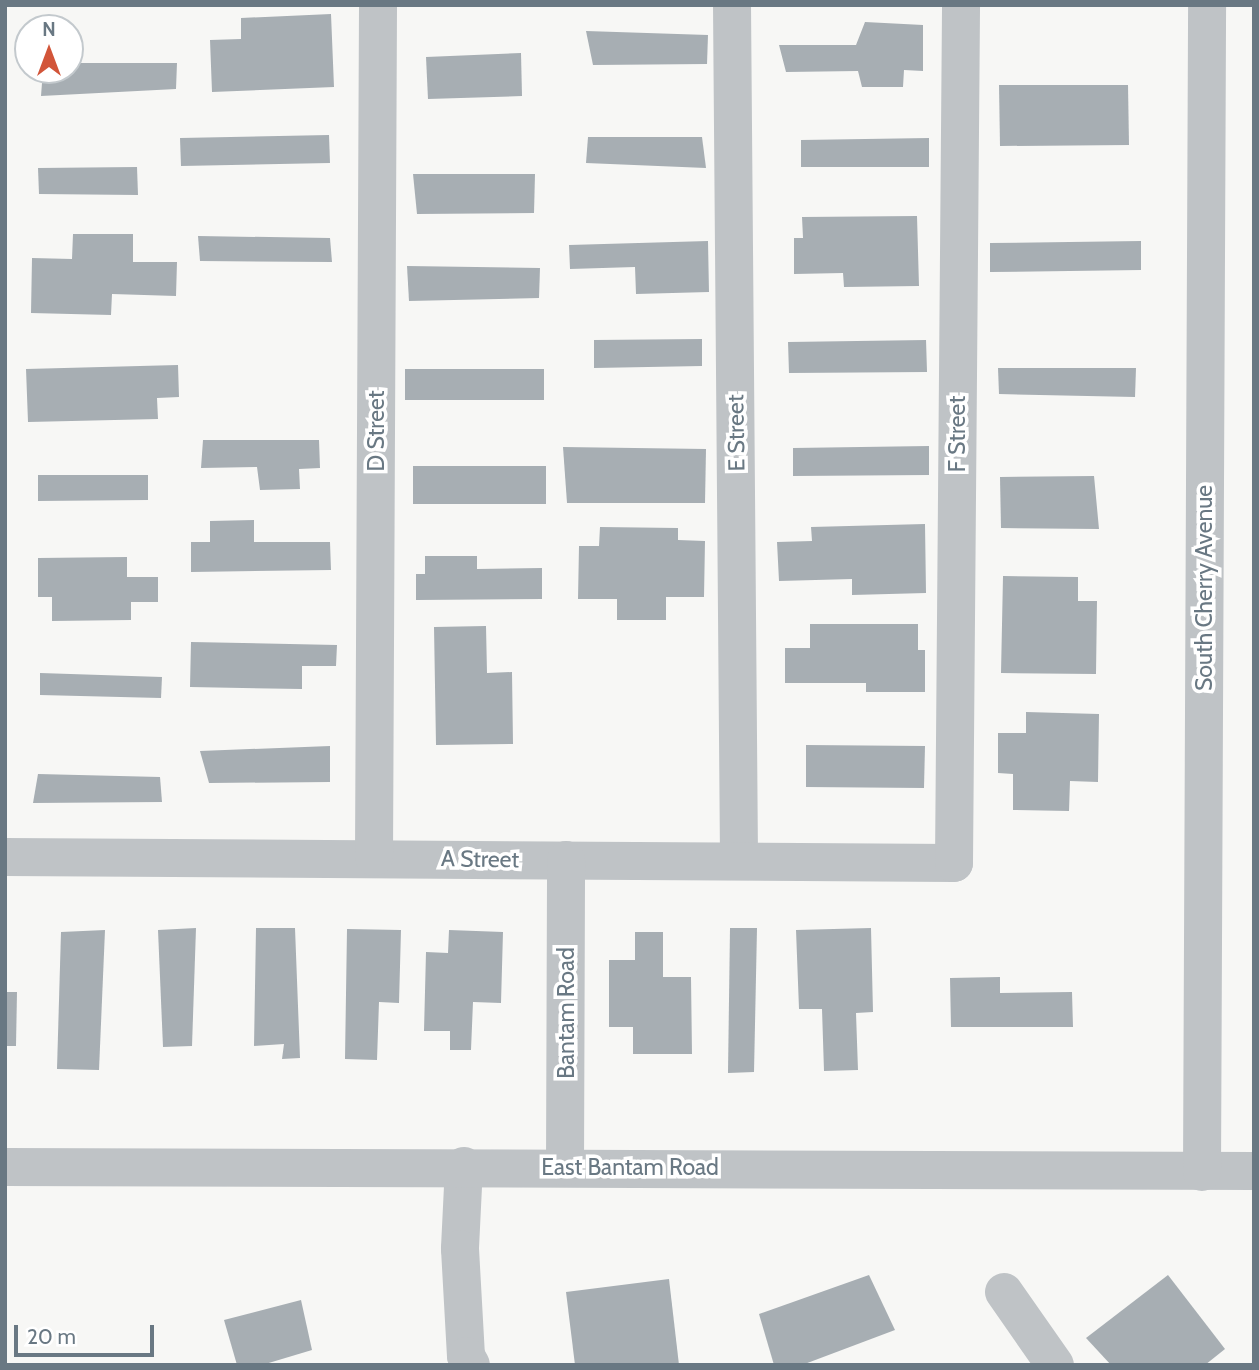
<!DOCTYPE html>
<html>
<head>
<meta charset="utf-8">
<style>
	body { margin:0 }
	#map { position:relative; width:1259px; height:1370px; overflow:hidden; background:#f7f7f5; font-family:Cabin,sans-serif }
	div>[style] { position:absolute }
	.building>* { inset:0; background:#a7aeb3 }
	.minor>* { height:38px; margin:-19px; padding:0 19px; transform-origin:19px; border-radius:19px; background:#bfc3c6 }
	span { translate:-50% -50%; white-space:nowrap; text-align:center; line-height:1.15; -webkit-text-stroke:7px #fff; paint-order:stroke }
	.street-label { font-size:23px; color:#697883 }
	.frame { position:absolute; inset:0; border:7px solid #697883; pointer-events:none }
	.north { position:absolute; left:14px; top:14px; width:70px; height:70px; box-sizing:border-box; background:#fff; border:2px solid #c3c9cd; border-radius:50%; rotate:0deg; font-size:19px; font-weight:700; line-height:28px; text-align:center; color:#697883 }
	.north::after { content:''; display:block; margin:auto; width:24px; height:32px; background:#d25539; clip-path:polygon(50% 0,100% 100%,50% 72%,0 100%) }
	.scale { position:absolute; left:14px; top:1325px; width:140px; height:32px; box-sizing:border-box; border:4px solid #697883; border-top:0; padding-left:9px; font-size:21px; line-height:24px; white-space:nowrap; color:#697883; -webkit-text-stroke:5px #fff; paint-order:stroke }
</style>
</head>
<body>
<div id="map">
	<div class="building">
		<div style="clip-path:polygon(331px 14px,334px 87px,212px 92px,210px 40px,241px 39px,241px 18px)"></div>
		<div style="clip-path:polygon(865px 22px,923px 25px,923px 71px,904px 70px,903px 87px,862px 87px,858px 71px,786px 72px,779px 45px,856px 45px)"></div>
		<div style="clip-path:polygon(586px 31px,708px 35px,707px 64px,593px 65px)"></div>
		<div style="clip-path:polygon(521px 53px,522px 96px,428px 99px,426px 57px)"></div>
		<div style="clip-path:polygon(70px 63px,177px 63px,176px 89px,41px 96px,43px 70px,70px 70px)"></div>
		<div style="clip-path:polygon(999px 85px,1128px 85px,1129px 145px,1000px 146px)"></div>
		<div style="clip-path:polygon(329px 135px,330px 163px,181px 166px,180px 138px)"></div>
		<div style="clip-path:polygon(588px 137px,702px 137px,706px 168px,586px 163px)"></div>
		<div style="clip-path:polygon(929px 138px,929px 167px,801px 167px,801px 140px)"></div>
		<div style="clip-path:polygon(137px 167px,138px 195px,39px 194px,38px 168px)"></div>
		<div style="clip-path:polygon(413px 174px,535px 174px,534px 213px,417px 214px)"></div>
		<div style="clip-path:polygon(917px 216px,919px 286px,844px 287px,843px 273px,794px 274px,794px 238px,803px 238px,802px 217px)"></div>
		<div style="clip-path:polygon(73px 234px,133px 234px,133px 262px,177px 262px,176px 296px,112px 294px,111px 315px,31px 313px,32px 258px,72px 259px)"></div>
		<div style="clip-path:polygon(198px 236px,330px 238px,332px 262px,200px 261px)"></div>
		<div style="clip-path:polygon(708px 241px,709px 292px,636px 294px,635px 267px,570px 269px,569px 245px)"></div>
		<div style="clip-path:polygon(1141px 241px,1141px 270px,990px 272px,990px 243px)"></div>
		<div style="clip-path:polygon(407px 266px,540px 268px,539px 298px,409px 301px)"></div>
		<div style="clip-path:polygon(702px 339px,702px 366px,594px 368px,594px 340px)"></div>
		<div style="clip-path:polygon(926px 340px,927px 372px,789px 373px,788px 342px)"></div>
		<div style="clip-path:polygon(178px 365px,179px 397px,157px 398px,158px 419px,28px 422px,26px 369px)"></div>
		<div style="clip-path:polygon(998px 368px,1136px 368px,1135px 397px,999px 394px)"></div>
		<div style="clip-path:polygon(405px 369px,544px 369px,544px 400px,405px 400px)"></div>
		<div style="clip-path:polygon(203px 440px,319px 440px,320px 468px,299px 469px,300px 489px,260px 490px,257px 467px,201px 468px)"></div>
		<div style="clip-path:polygon(929px 446px,929px 475px,793px 476px,793px 448px)"></div>
		<div style="clip-path:polygon(563px 447px,706px 449px,705px 503px,567px 503px)"></div>
		<div style="clip-path:polygon(413px 466px,546px 466px,546px 504px,413px 504px)"></div>
		<div style="clip-path:polygon(38px 475px,148px 475px,148px 500px,38px 501px)"></div>
		<div style="clip-path:polygon(1094px 476px,1099px 529px,1001px 528px,1000px 477px)"></div>
		<div style="clip-path:polygon(254px 520px,254px 542px,330px 542px,331px 570px,191px 572px,191px 542px,210px 542px,210px 521px)"></div>
		<div style="clip-path:polygon(925px 524px,926px 593px,852px 595px,852px 579px,779px 581px,777px 542px,812px 541px,811px 527px)"></div>
		<div style="clip-path:polygon(600px 527px,678px 528px,678px 540px,705px 541px,704px 597px,666px 597px,666px 620px,617px 620px,617px 599px,578px 599px,579px 546px,599px 546px)"></div>
		<div style="clip-path:polygon(425px 556px,477px 556px,477px 569px,542px 568px,542px 599px,416px 600px,416px 574px,425px 574px)"></div>
		<div style="clip-path:polygon(127px 557px,127px 577px,158px 577px,158px 602px,131px 602px,131px 620px,52px 621px,52px 597px,38px 597px,38px 558px)"></div>
		<div style="clip-path:polygon(1003px 576px,1078px 577px,1078px 601px,1097px 601px,1096px 674px,1001px 673px)"></div>
		<div style="clip-path:polygon(810px 624px,918px 624px,918px 650px,925px 650px,925px 692px,866px 692px,866px 683px,785px 683px,785px 648px,810px 648px)"></div>
		<div style="clip-path:polygon(486px 626px,487px 673px,512px 672px,513px 744px,436px 745px,434px 627px)"></div>
		<div style="clip-path:polygon(191px 642px,337px 645px,336px 666px,302px 666px,302px 689px,190px 687px)"></div>
		<div style="clip-path:polygon(40px 673px,162px 677px,161px 698px,40px 695px)"></div>
		<div style="clip-path:polygon(1026px 712px,1099px 714px,1098px 782px,1070px 781px,1069px 811px,1013px 810px,1013px 774px,998px 773px,998px 733px,1026px 733px)"></div>
		<div style="clip-path:polygon(806px 745px,925px 746px,924px 788px,806px 787px)"></div>
		<div style="clip-path:polygon(330px 746px,330px 782px,209px 783px,200px 751px)"></div>
		<div style="clip-path:polygon(38px 774px,160px 777px,162px 802px,33px 803px)"></div>
		<div style="clip-path:polygon(196px 928px,192px 1046px,163px 1047px,158px 930px)"></div>
		<div style="clip-path:polygon(256px 928px,295px 928px,300px 1058px,282px 1059px,284px 1044px,254px 1046px)"></div>
		<div style="clip-path:polygon(730px 928px,757px 928px,754px 1072px,728px 1073px)"></div>
		<div style="clip-path:polygon(871px 928px,873px 1012px,856px 1013px,858px 1070px,824px 1071px,822px 1009px,799px 1009px,796px 930px)"></div>
		<div style="clip-path:polygon(347px 929px,401px 930px,399px 1003px,379px 1002px,377px 1060px,345px 1059px)"></div>
		<div style="clip-path:polygon(105px 930px,99px 1070px,57px 1069px,61px 932px)"></div>
		<div style="clip-path:polygon(449px 930px,503px 932px,501px 1003px,473px 1002px,471px 1050px,450px 1050px,450px 1031px,424px 1031px,426px 952px,448px 953px)"></div>
		<div style="clip-path:polygon(635px 932px,663px 932px,663px 977px,691px 977px,692px 1054px,633px 1054px,633px 1027px,609px 1027px,609px 960px,635px 960px)"></div>
		<div style="clip-path:polygon(1000px 977px,1000px 993px,1072px 992px,1073px 1027px,951px 1027px,950px 978px)"></div>
		<div style="clip-path:polygon(5px 992px,17px 992px,16px 1046px,5px 1046px)"></div>
		<div style="clip-path:polygon(869px 1275px,895px 1330px,802px 1365px,774px 1365px,759px 1314px)"></div>
		<div style="clip-path:polygon(1168px 1275px,1225px 1349px,1205px 1365px,1111px 1365px,1086px 1338px)"></div>
		<div style="clip-path:polygon(669px 1279px,679px 1365px,575px 1365px,566px 1292px)"></div>
		<div style="clip-path:polygon(301px 1300px,312px 1350px,262px 1365px,237px 1365px,224px 1320px)"></div>
	</div>
	<div class="minor">
		<div style="left:732px;top:5px;width:856px;rotate:89.53deg"></div>
		<div style="left:5px;top:857px;width:949px;rotate:0.36deg"></div>
		<div style="left:954px;top:863px;width:858px;rotate:-89.53deg"></div>
		<div style="left:374px;top:857px;width:852px;rotate:-89.73deg"></div>
		<div style="left:464px;top:1166px;width:83px;rotate:92.8deg"></div>
		<div style="left:460px;top:1249px;width:107px;rotate:86.8deg"></div>
		<div style="left:466px;top:1356px;width:10px;rotate:61deg"></div>
		<div style="left:5px;top:1167px;width:1249px;rotate:0.18deg"></div>
		<div style="left:565px;top:1167px;width:307px;rotate:-89.8deg"></div>
		<div style="left:1202px;top:1172px;width:1167px;rotate:-89.75deg"></div>
		<div style="left:1004px;top:1292px;width:89px;rotate:55.1deg"></div>
	</div>
	<div class="street-label">
		<span style="left:376px;top:431px;rotate:-90deg">D Street</span>
		<span style="left:736px;top:433px;rotate:-91deg">E Street</span>
		<span style="left:957px;top:434px;rotate:-90deg">F Street</span>
		<span style="left:1204px;top:588px;rotate:-90deg">South Cherry Avenue</span>
		<span style="left:480px;top:859px;rotate:1deg">A Street</span>
		<span style="left:566px;top:1013px;rotate:-90deg">Bantam Road</span>
		<span style="left:630px;top:1167px">East Bantam Road</span>
	</div>
	<div class="frame"></div>
	<div class="north">N</div>
	<div class="scale">20 m</div>
</div>
</body>
</html>
